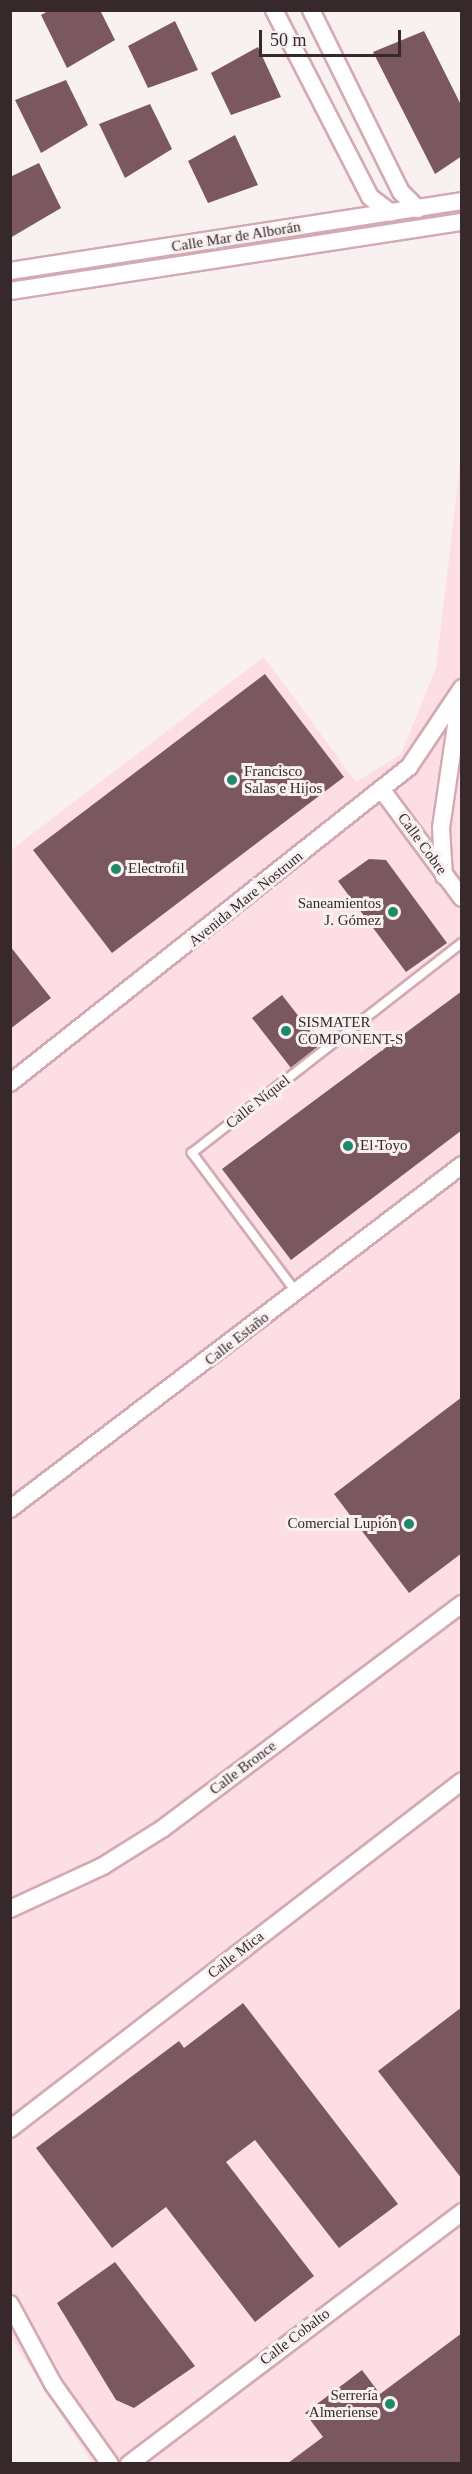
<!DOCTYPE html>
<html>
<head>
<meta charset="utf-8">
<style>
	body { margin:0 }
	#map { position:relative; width:472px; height:2474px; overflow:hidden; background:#f9f0f2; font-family:Georgia,serif }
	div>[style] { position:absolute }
	.built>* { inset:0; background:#fedee5 }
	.building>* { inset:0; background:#7b575f }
	.roads { filter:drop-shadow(2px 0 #d3aab3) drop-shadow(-2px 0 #d3aab3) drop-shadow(0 2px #d3aab3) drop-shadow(0 -2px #d3aab3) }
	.lane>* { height:8px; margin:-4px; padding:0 4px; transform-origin:4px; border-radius:4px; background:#fff }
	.street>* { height:16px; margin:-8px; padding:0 8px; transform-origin:8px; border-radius:8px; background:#fff }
	.dots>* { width:16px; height:16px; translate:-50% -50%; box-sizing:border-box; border:3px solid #f9f0f2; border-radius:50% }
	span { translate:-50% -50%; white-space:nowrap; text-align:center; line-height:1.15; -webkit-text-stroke:6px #f9f0f2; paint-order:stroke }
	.street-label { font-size:15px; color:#37282b }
	.poi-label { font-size:15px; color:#37282b }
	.left { translate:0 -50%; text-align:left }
	.right { translate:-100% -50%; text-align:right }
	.frame { position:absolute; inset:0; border:12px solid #37282b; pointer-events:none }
	.scale { position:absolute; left:259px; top:30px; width:142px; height:27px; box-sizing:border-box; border:3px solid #37282b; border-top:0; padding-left:8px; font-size:18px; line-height:21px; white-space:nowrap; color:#37282b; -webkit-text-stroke:4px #f9f0f2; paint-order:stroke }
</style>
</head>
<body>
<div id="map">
	<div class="built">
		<div style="clip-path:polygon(461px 457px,461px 2463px,92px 2463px,11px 2338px,11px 850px,264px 657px,356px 782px,401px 754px,436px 668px)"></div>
	</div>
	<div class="building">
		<div style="clip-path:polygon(50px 10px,100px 10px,115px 40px,67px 68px,41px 15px)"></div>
		<div style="clip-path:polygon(175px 21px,198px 70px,148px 88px,128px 46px)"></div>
		<div style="clip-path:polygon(424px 31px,462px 107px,462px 156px,435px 174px,373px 52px)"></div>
		<div style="clip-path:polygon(258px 47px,281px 97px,231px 115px,211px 73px)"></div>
		<div style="clip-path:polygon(66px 80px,88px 125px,41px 153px,15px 100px)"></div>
		<div style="clip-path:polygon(150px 104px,172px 149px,125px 178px,99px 124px)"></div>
		<div style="clip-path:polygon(235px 135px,258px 185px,208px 203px,188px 161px)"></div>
		<div style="clip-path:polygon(39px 163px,61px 208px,10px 238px,10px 177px)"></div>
		<div style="clip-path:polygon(265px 674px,344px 777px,112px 953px,33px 850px)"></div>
		<div style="clip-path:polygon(369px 859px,386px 860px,447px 943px,406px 972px,338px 881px)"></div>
		<div style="clip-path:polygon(10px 946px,51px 998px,10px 1029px)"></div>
		<div style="clip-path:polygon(462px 991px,462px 1130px,291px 1260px,222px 1169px)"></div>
		<div style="clip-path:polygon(282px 995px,321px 1045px,291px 1068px,252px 1018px)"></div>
		<div style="clip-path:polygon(462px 1397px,462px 1553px,409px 1593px,334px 1494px)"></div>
		<div style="clip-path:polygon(243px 2003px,398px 2204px,339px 2248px,255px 2140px,226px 2162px,314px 2276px,255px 2322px,166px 2207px,112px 2248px,36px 2148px,179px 2041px,184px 2048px)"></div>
		<div style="clip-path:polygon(462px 2007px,462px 2179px,378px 2071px)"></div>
		<div style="clip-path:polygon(115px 2262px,195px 2366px,134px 2408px,116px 2400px,57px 2303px)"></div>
		<div style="clip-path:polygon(462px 2333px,462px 2463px,288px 2463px,323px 2437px,305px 2413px,362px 2370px,380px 2394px)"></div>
	</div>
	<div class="roads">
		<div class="lane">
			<div style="left:296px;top:1292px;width:174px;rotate:-126.8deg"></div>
			<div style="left:192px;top:1153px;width:342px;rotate:-37.9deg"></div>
		</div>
		<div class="street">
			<div style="left:274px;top:10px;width:210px;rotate:62.8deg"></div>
			<div style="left:370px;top:197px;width:26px;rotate:37deg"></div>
			<div style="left:311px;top:10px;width:203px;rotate:63.7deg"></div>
			<div style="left:401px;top:192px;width:24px;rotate:45deg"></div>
			<div style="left:10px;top:271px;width:457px;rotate:-8.8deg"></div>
			<div style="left:10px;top:291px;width:457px;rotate:-8.7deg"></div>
			<div style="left:382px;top:790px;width:134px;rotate:53.5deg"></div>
			<div style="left:444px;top:876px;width:48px;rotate:-93.6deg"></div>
			<div style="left:441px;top:828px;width:131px;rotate:-81.7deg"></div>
			<div style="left:10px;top:1083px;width:509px;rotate:-38.38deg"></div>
			<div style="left:409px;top:767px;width:95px;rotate:-56.1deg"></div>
			<div style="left:10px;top:1509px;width:568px;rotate:-37.27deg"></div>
			<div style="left:10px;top:1909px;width:102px;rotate:-24.8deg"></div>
			<div style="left:103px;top:1866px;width:70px;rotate:-32.1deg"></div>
			<div style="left:162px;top:1829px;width:375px;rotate:-36.9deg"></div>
			<div style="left:10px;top:2129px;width:570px;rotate:-37.59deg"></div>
			<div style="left:10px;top:2304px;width:91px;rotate:61.7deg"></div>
			<div style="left:53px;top:2384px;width:98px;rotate:54.5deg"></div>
			<div style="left:129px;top:2464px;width:418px;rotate:-37.1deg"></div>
		</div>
	</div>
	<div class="dots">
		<div style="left:232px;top:780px;background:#1e8a69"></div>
		<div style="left:116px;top:869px;background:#1e8a69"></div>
		<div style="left:393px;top:912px;background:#1e8a69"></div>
		<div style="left:286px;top:1031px;background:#1e8a69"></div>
		<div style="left:348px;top:1146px;background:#1e8a69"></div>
		<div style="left:409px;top:1524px;background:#1e8a69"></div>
		<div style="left:390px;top:2404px;background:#1e8a69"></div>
	</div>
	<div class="street-label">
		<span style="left:236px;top:237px;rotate:-9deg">Calle Mar de Alborán</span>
		<span style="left:422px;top:844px;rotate:54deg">Calle Cobre</span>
		<span style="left:246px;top:899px;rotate:-39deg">Avenida Mare Nostrum</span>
		<span style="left:258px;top:1102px;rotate:-38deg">Calle Níquel</span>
		<span style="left:237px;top:1339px;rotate:-38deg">Calle Estaño</span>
		<span style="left:243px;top:1768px;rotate:-37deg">Calle Bronce</span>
		<span style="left:236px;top:1955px;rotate:-38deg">Calle Mica</span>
		<span style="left:295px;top:2337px;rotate:-37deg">Calle Cobalto</span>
	</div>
	<div class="poi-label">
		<span class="left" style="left:244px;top:780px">Francisco<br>Salas e Hijos</span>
		<span class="left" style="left:128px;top:869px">Electrofil</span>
		<span class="right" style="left:381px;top:912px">Saneamientos<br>J. Gómez</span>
		<span class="left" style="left:298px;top:1031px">SISMATER<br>COMPONENT-S</span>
		<span class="left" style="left:360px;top:1146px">El Toyo</span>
		<span class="right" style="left:397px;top:1524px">Comercial Lupión</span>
		<span class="right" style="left:378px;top:2404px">Serrería<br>Almeriense</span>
	</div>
	<div class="frame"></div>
	<div class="scale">50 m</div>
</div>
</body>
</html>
